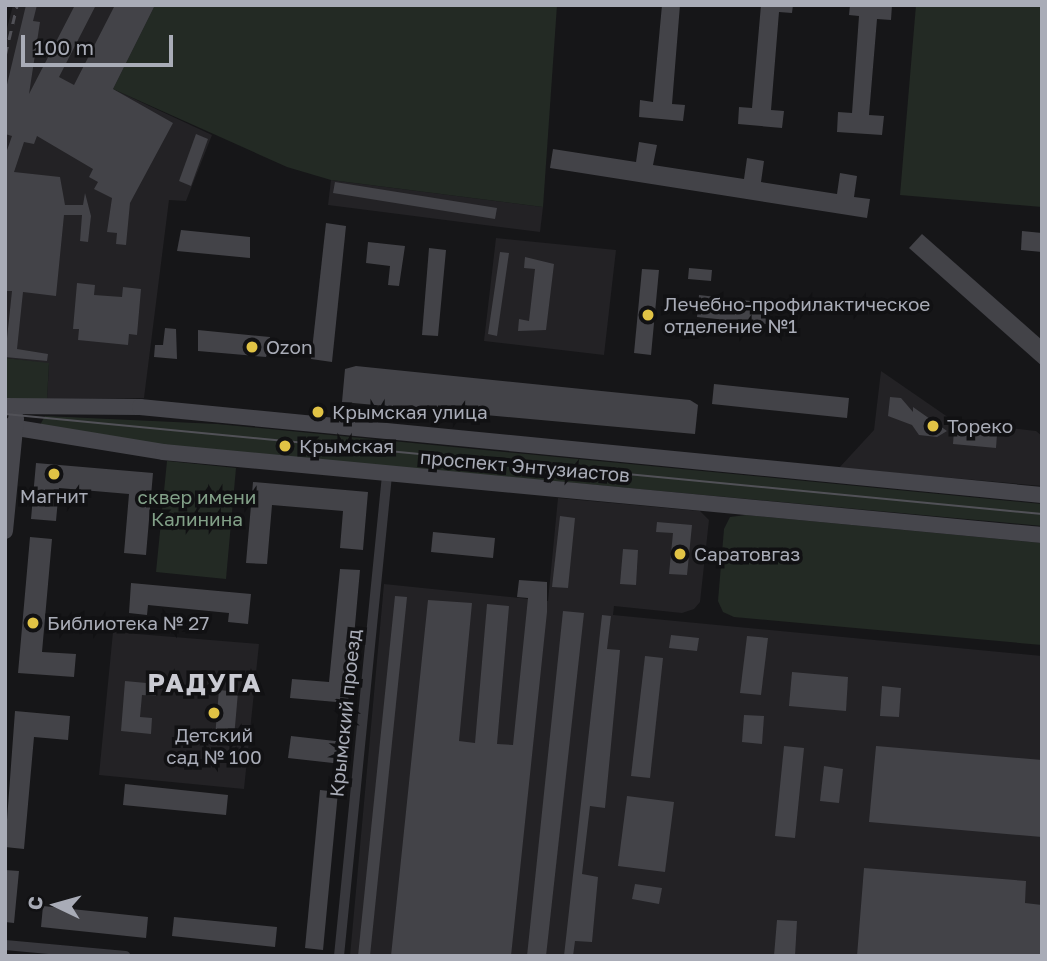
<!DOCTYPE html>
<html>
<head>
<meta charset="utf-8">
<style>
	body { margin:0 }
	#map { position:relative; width:1047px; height:961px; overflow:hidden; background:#161618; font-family:"Golos Text",sans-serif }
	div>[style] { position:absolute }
	.built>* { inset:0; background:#232225 }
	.green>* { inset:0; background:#232a24 }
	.building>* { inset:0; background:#434348 }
	.street>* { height:10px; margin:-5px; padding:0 5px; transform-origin:5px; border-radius:5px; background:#38383d }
	.secondary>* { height:16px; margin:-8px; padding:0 8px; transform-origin:8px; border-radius:8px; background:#46464c }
	.tram>* { height:2px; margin:-1px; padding:0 1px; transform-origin:1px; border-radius:1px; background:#515157 }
	.rail>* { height:2.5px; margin-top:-1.25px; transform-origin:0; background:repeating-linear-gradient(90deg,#515157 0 9px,transparent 0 16px) }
	.dots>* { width:19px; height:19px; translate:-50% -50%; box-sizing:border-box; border:4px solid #111113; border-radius:50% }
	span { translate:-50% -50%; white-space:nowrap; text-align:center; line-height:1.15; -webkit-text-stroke:7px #111113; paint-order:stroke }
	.poi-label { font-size:19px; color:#a9acb7 }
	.left { translate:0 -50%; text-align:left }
	.street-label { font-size:19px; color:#a9acb7 }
	.park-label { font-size:19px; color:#82a088 }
	.district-label { font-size:26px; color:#cacbd3; font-weight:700; letter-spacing:2px }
	.frame { position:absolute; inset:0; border:7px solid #a9acb7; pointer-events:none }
	.north { position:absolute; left:21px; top:870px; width:70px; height:70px; -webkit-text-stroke:5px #111113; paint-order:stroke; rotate:275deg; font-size:19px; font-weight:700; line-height:28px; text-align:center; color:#a9acb7 }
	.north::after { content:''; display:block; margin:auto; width:24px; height:32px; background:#a9acb7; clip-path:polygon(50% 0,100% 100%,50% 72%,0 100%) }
	.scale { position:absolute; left:21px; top:35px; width:152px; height:32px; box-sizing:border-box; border:4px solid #a9acb7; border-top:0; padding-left:9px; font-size:21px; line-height:24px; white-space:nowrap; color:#a9acb7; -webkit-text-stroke:5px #111113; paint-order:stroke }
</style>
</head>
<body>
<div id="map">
	<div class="built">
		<div style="clip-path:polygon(13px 5px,155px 5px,113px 89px,212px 135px,186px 201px,169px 200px,144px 398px,47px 399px,49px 364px,5px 358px,5px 36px)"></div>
		<div style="clip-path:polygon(331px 180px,543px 207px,540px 232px,328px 205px)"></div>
		<div style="clip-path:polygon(496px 238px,616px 250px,604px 355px,484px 341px)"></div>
		<div style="clip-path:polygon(881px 371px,955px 422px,1036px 431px,1042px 436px,1042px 486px,839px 468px,874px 430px)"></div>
		<div style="clip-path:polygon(558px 498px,700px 511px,709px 520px,700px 602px,694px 609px,682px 613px,614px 606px,613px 615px,1042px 656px,1042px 956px,350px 956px,384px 584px,548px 601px)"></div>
		<div style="clip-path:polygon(113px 632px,259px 644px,244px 789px,99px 775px)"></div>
	</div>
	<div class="green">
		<div style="clip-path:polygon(155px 5px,557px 5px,543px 207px,331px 180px,287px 167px,113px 89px)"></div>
		<div style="clip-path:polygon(916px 5px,1042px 5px,1042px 207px,900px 195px)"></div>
		<div style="clip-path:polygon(5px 358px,49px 363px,47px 399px,5px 399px)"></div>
		<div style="clip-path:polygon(45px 416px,217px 424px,1042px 504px,1042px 526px,159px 445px,40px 425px)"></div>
		<div style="clip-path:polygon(167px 461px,236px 468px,226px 579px,156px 572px)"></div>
		<div style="clip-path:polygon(746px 515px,1042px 543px,1042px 645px,734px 617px,723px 612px,718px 601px,724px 529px,730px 517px)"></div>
	</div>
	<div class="building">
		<div style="clip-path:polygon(26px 5px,37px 5px,33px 21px,40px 22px,29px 94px,75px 5px,96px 5px,59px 77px,74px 85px,115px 5px,155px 5px,113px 89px,173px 123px,130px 203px,126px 245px,116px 244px,117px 233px,107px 232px,112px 198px,94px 189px,98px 182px,89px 177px,93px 169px,37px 136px,34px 144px,24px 142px,14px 172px,60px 177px,65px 205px,83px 205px,85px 193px,91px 216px,88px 242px,80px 241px,82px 215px,64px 215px,56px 296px,23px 292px,17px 349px,48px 354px,47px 361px,5px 357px,12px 291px,5px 291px,5px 156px,12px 136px,5px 134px,5px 93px)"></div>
		<div style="clip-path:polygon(662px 5px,680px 5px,672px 104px,685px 105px,683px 121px,639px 117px,640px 100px,653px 102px)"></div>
		<div style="clip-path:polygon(761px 5px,793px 5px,792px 13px,779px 12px,771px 110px,784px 111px,782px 128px,738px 124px,739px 107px,752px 108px)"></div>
		<div style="clip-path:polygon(850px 5px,892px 5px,891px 20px,877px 19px,869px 115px,884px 116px,882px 135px,837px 132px,838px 112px,852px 113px,859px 16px,849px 15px)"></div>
		<div style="clip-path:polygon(196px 134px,208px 139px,191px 186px,179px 181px)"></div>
		<div style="clip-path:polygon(639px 142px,657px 145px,653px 165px,744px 179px,747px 158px,764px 161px,761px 182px,837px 194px,840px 173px,857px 176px,854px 197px,870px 199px,867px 218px,550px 168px,553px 149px,636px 162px)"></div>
		<div style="clip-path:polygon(335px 182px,497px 208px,495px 219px,333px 193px)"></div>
		<div style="clip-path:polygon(326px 223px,346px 226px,332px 362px,311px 359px)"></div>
		<div style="clip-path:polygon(181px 230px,250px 237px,250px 258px,177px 251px)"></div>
		<div style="clip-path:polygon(1022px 231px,1042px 233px,1042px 252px,1021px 250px)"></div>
		<div style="clip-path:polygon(922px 234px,1042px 340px,1042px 366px,909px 248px)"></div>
		<div style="clip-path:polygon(368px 242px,405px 246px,399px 286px,388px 285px,390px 266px,366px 263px)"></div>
		<div style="clip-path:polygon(429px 248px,446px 250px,438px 336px,422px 335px)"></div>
		<div style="clip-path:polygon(500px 252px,509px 253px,497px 336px,488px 334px)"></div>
		<div style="clip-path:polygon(525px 257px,554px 264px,546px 330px,518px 331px,519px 319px,529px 321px,535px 269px,524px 268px)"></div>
		<div style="clip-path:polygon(689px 268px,712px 270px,711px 281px,688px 279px)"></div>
		<div style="clip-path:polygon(642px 269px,659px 270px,651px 355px,634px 353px)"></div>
		<div style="clip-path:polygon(77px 283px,95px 285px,94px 295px,122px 297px,123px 287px,141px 289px,137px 335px,129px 334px,128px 345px,78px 340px,79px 329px,73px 329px)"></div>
		<div style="clip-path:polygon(699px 295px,768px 303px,766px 324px,697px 317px)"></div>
		<div style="clip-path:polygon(165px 328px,176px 329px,177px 359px,154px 357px,155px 345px,163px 345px)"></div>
		<div style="clip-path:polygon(198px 330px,270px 337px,269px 347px,266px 357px,198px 351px)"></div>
		<div style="clip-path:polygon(356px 366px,690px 400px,698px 405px,695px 434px,342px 402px,345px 369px)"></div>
		<div style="clip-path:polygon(714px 384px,849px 398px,847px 418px,712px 404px)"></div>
		<div style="clip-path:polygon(890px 397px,901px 398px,913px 412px,913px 407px,947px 431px,937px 437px,919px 435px,912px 425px,888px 416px)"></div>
		<div style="clip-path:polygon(954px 431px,997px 434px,996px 448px,953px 444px)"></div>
		<div style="clip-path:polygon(36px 463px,153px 473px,146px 555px,124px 553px,129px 494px,59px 488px,56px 521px,31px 519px)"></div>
		<div style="clip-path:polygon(253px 482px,368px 492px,363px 550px,340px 548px,343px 511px,272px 505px,267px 564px,246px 563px)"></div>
		<div style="clip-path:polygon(560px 516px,575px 518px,568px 588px,552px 587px)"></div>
		<div style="clip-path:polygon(657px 522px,692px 525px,687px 575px,669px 574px,673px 533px,656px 532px)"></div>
		<div style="clip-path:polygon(433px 532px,495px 538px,493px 558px,431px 552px)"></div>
		<div style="clip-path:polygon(30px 537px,52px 539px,42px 652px,76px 654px,74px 677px,18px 673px)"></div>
		<div style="clip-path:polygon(623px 549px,638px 550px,636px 585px,620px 584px)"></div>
		<div style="clip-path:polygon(340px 569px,360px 570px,348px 703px,290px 698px,292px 679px,329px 682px)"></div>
		<div style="clip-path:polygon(519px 580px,547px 582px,547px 612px,511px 956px,391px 956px,428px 600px,472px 603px,459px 741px,475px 743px,487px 604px,509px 606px,497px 744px,513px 745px,528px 598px,517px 597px)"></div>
		<div style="clip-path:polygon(131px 583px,251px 594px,248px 624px,228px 622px,229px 613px,148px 605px,147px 615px,129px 613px)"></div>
		<div style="clip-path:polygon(395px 596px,407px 597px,370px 956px,358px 956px)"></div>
		<div style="clip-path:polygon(563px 611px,584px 613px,546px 956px,527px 956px)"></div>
		<div style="clip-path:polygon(602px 615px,611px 616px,607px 649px,620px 650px,605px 808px,590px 806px,582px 874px,598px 877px,592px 942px,575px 941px,573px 956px,564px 956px)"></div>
		<div style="clip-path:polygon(671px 635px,699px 638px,697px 651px,669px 648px)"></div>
		<div style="clip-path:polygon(747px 636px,768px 638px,761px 695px,740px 693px)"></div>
		<div style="clip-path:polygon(645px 656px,663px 658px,650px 778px,631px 776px)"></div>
		<div style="clip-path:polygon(792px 672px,848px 677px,846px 711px,789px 706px)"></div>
		<div style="clip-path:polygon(125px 681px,157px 684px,156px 696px,142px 695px,140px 717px,152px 718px,151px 734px,121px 731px)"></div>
		<div style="clip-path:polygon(882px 686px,901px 688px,899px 717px,880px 716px)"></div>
		<div style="clip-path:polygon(219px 690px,238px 692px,234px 738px,215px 737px)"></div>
		<div style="clip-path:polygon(15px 711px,70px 716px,68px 740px,34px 737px,24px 849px,5px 847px)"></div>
		<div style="clip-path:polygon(744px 715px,764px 716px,762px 744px,742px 742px)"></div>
		<div style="clip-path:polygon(291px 736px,344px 742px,342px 764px,288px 758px)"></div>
		<div style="clip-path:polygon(784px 746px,804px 748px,795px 838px,775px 836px)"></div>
		<div style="clip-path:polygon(876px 746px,1042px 760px,1042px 837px,869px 822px)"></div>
		<div style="clip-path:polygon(824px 766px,843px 769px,839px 803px,820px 801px)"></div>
		<div style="clip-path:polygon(125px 784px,228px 795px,226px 815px,123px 805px)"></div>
		<div style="clip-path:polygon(320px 790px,338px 792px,323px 950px,305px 948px)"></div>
		<div style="clip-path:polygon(627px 796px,674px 802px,665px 872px,618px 866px)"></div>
		<div style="clip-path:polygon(864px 868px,1026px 881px,1025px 903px,1042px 905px,1041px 956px,857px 956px)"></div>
		<div style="clip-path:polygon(5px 870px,19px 871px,14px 923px,5px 922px)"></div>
		<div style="clip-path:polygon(635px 884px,662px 888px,659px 904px,632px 899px)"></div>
		<div style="clip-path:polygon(43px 906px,148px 917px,146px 938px,41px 927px)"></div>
		<div style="clip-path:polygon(174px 917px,277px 927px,275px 947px,172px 936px)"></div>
		<div style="clip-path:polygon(777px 920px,797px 921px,795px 956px,774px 956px)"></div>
	</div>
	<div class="street">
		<div style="left:5px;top:945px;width:121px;rotate:5.2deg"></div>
		<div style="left:339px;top:956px;width:484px;rotate:-84.3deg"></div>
	</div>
	<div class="secondary">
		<div style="left:5px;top:406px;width:135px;rotate:0.4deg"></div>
		<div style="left:140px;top:407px;width:906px;rotate:5.57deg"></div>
		<div style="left:5px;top:426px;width:160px;rotate:9.3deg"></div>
		<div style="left:163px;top:452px;width:883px;rotate:5.39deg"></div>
		<div style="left:5px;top:531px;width:113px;rotate:-84.4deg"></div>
	</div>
	<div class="tram">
		<div style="left:5px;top:414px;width:1042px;rotate:5.51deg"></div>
	</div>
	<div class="rail">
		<div style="left:5px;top:55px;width:51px;rotate:-76.5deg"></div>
	</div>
	<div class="dots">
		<div style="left:648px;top:315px;background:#e1c345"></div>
		<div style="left:252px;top:347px;background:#e1c345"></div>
		<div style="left:318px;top:412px;background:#e1c345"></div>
		<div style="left:933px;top:426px;background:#e1c345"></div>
		<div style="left:285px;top:446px;background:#e1c345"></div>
		<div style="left:54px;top:474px;background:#e1c345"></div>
		<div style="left:680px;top:554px;background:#e1c345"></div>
		<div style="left:33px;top:623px;background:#e1c345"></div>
		<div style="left:214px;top:713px;background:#e1c345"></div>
	</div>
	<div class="poi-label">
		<span class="left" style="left:664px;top:315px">Лечебно-профилактическое<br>отделение №1</span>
		<span class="left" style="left:266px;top:347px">Ozon</span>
		<span class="left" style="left:332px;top:412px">Крымская улица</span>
		<span class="left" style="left:947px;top:426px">Тореко</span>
		<span class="left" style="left:299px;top:446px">Крымская</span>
		<span style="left:54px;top:496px">Магнит</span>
		<span class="left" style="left:694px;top:554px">Саратовгаз</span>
		<span class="left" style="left:47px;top:623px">Библиотека № 27</span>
		<span style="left:214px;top:746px">Детский<br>сад № 100</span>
	</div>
	<div class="street-label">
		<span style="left:525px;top:466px;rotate:5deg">проспект Энтузиастов</span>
		<span style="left:345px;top:713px;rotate:-84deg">Крымский проезд</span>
	</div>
	<div class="park-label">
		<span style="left:197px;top:508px">сквер имени<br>Калинина</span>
	</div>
	<div class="district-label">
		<span style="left:205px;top:683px">РАДУГА</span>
	</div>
	<div class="frame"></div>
	<div class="north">С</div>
	<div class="scale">100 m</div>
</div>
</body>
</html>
